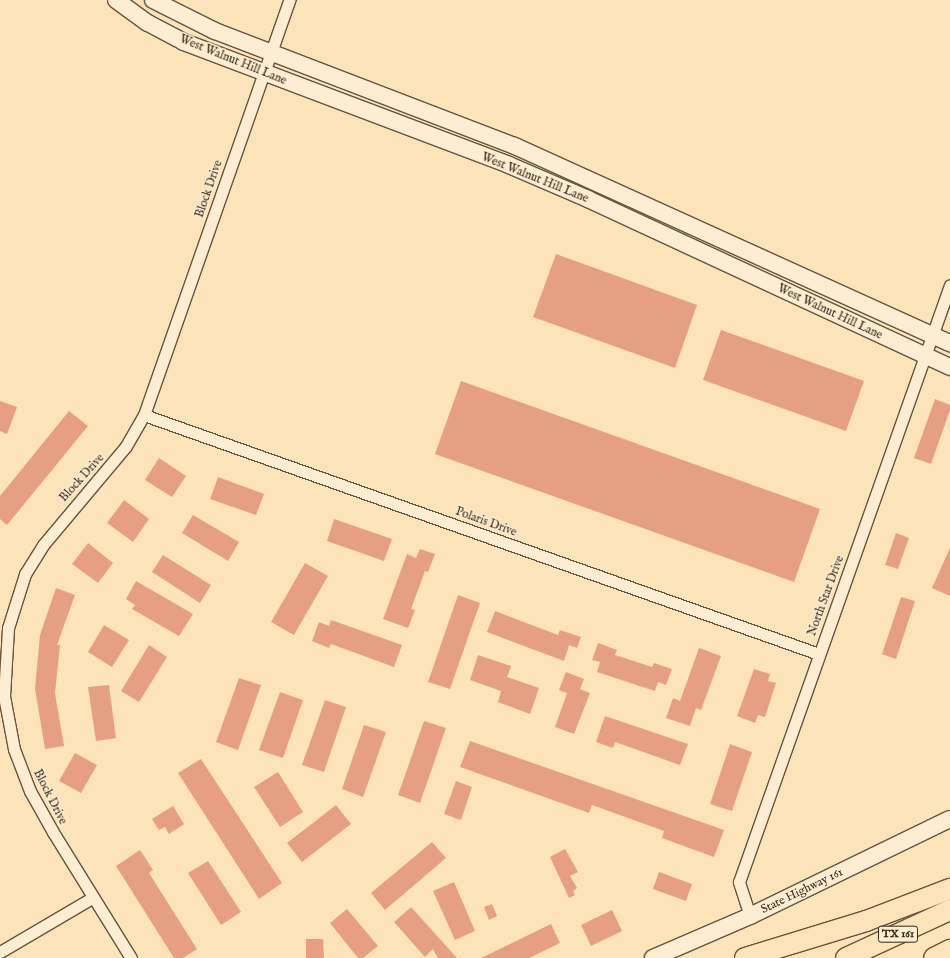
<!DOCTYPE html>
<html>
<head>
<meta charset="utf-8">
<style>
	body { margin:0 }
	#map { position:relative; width:950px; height:958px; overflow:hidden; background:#fce3ba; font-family:"IM FELL English",serif }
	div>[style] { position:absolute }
	.building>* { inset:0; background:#e79f84 }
	.roads { filter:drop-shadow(1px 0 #66543d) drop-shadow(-1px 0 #66543d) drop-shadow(0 1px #66543d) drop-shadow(0 -1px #66543d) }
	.street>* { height:11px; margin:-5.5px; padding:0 5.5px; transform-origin:5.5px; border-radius:5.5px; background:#fdedd2 }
	.secondary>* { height:16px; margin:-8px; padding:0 8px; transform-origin:8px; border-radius:8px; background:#fdedd2 }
	.highway>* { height:20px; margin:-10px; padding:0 10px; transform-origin:10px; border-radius:10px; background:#fce3ba }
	span { translate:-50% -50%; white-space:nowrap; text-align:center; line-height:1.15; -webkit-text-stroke:3px #fdedd2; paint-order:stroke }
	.shield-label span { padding:1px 3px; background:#fdedd2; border:1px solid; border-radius:3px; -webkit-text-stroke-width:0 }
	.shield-label { font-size:11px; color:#342513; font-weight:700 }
	.street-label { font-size:12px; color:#342513 }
</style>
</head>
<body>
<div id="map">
	<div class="building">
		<div style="clip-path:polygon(556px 254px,697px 305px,675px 368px,533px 317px)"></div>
		<div style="clip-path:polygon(721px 330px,864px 381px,846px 431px,703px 380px)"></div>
		<div style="clip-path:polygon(461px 381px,820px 509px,794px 582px,435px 454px)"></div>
		<div style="clip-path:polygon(935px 399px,950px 405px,950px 410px,931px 464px,914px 458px)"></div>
		<div style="clip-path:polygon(0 401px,17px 407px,7px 434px,0 431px)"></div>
		<div style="clip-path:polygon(69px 411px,88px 426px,7px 525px,0 519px,0 496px)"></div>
		<div style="clip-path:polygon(159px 458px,186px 476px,172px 497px,145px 480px)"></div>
		<div style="clip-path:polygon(218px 477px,264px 494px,256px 515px,210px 499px)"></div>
		<div style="clip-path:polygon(124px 500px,149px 519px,133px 542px,107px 523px)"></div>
		<div style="clip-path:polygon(193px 515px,239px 542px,228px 561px,182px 533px)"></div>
		<div style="clip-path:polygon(334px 519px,392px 539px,384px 561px,327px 541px)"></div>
		<div style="clip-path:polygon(896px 533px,909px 538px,898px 569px,885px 565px)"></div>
		<div style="clip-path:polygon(88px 543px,113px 563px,98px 583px,72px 564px)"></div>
		<div style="clip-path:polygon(950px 548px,950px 596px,932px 588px)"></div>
		<div style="clip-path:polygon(420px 549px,435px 554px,428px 572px,425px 571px,411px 609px,415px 610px,408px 628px,383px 619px,407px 554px,416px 558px)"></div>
		<div style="clip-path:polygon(163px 555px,211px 585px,200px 603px,152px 572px)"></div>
		<div style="clip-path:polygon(305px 563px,328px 576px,294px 635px,271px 622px)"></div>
		<div style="clip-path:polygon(136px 581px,193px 614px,179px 636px,132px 609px,135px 605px,126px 599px)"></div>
		<div style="clip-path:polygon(56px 588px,75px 595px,57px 645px,60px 645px,55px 693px,64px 746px,45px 749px,35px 689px,40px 635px)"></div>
		<div style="clip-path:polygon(458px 595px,480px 603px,450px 689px,428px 682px)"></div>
		<div style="clip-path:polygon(901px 597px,915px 601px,896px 659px,882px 654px)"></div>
		<div style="clip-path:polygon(495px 611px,558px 635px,560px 630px,581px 637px,577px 648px,569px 645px,564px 661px,487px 632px)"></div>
		<div style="clip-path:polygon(331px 620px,402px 645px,394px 667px,331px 644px,329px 648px,312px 641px,319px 622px,329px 626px)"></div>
		<div style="clip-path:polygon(104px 625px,129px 640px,112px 667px,88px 652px)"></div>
		<div style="clip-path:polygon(598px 643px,617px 650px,615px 655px,652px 667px,654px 663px,672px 669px,666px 685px,658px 682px,655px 691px,597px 672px,600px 662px,592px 660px)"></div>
		<div style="clip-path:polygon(149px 645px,167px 657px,139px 702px,121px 691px)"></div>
		<div style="clip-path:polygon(699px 648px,721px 656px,701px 710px,696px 708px,690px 726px,666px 718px,673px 698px,680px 701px)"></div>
		<div style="clip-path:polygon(478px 655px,511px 666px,507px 677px,539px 688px,530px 714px,498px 702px,501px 691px,470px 680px)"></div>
		<div style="clip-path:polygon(754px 669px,770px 674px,768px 681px,776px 683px,765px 717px,758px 715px,755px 723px,737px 716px)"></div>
		<div style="clip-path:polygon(566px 672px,584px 679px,580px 689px,590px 693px,574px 734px,555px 727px,567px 693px,559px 690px)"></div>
		<div style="clip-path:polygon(239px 678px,261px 685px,238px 750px,216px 742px)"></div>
		<div style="clip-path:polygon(109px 685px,116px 738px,96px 741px,88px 687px)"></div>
		<div style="clip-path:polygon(280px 692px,303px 700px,283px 758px,259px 750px)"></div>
		<div style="clip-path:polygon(325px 700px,346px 707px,324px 772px,302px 765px)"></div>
		<div style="clip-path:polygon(605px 716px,688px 744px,680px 765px,615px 742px,613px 748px,596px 742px)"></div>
		<div style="clip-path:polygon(424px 721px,446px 728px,420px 803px,398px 795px)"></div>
		<div style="clip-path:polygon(364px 725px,386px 732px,363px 797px,342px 789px)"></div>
		<div style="clip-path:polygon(470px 741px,724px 830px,714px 857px,662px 838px,664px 831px,592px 805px,589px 813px,460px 767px)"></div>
		<div style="clip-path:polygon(730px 744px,752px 752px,732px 811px,710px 804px)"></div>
		<div style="clip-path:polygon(75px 753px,97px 765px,81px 793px,59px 781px)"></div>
		<div style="clip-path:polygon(201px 759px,282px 883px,259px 899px,178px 773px)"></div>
		<div style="clip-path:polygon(278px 772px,303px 812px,280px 827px,254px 787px)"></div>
		<div style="clip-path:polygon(456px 781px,472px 787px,461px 820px,444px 814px)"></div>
		<div style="clip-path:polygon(336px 805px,351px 824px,302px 862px,287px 843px)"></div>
		<div style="clip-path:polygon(173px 806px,184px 824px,169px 834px,165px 827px,159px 830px,152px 819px)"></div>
		<div style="clip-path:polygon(432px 842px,446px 858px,385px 910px,371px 893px)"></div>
		<div style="clip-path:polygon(565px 849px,578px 872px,570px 876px,577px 888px,573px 891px,575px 895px,569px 898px,550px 857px)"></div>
		<div style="clip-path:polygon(140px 850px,153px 870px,149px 873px,197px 949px,183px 958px,174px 958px,116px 866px)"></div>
		<div style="clip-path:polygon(208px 861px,241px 912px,221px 925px,188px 873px)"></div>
		<div style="clip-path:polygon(659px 872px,692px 884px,686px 901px,653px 889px)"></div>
		<div style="clip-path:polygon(454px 882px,475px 931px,455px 940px,433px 891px)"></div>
		<div style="clip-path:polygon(492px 904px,497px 916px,489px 920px,484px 907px)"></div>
		<div style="clip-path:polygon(411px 907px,457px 958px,438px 958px,433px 949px,425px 957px,394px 922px)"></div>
		<div style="clip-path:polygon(347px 909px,378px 946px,363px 958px,358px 958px,330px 923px)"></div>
		<div style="clip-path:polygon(612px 910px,622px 931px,591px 946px,581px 925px)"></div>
		<div style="clip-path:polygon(551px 924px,560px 943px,529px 958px,481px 958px)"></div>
		<div style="clip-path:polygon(306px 939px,323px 939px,324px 958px,306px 958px)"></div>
	</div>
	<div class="roads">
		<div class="street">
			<div style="left:144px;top:415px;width:716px;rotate:19.5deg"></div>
			<div style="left:750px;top:916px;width:36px;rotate:-108deg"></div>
			<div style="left:739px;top:882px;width:633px;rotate:-70.53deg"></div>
			<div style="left:0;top:952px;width:107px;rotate:-30.4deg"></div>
			<div style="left:131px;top:958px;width:148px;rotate:-121.8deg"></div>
			<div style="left:53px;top:832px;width:47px;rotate:-119.3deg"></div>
			<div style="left:30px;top:791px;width:45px;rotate:-110.9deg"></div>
			<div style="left:14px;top:749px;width:54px;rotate:-100.7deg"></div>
			<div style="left:4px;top:696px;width:68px;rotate:-86.6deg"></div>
			<div style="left:8px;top:628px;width:57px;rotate:-72.5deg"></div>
			<div style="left:25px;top:574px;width:34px;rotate:-58deg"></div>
			<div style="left:43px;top:545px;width:129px;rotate:-50deg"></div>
			<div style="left:126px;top:446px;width:36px;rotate:-60deg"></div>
			<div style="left:144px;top:415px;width:440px;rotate:-70.7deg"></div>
		</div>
		<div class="secondary">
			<div style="left:116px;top:0;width:39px;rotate:36deg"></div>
			<div style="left:148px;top:23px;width:41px;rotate:27.8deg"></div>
			<div style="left:184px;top:42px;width:347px;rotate:20.7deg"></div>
			<div style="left:509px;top:165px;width:86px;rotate:23.3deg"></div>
			<div style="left:588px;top:199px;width:399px;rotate:24.9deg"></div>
			<div style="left:153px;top:0;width:69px;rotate:26.6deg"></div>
			<div style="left:215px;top:31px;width:321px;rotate:21deg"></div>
			<div style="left:515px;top:146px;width:478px;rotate:24.4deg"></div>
			<div style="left:653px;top:958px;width:106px;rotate:-23.4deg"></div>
			<div style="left:750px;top:916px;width:222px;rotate:-25.9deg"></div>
		</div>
		<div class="highway">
			<div style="left:745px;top:958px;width:127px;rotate:-17deg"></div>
			<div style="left:866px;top:921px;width:90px;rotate:-20.9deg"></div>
			<div style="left:846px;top:958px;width:115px;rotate:-24.8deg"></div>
			<div style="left:934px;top:958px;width:18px;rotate:-27deg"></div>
		</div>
	</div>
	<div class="shield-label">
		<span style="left:898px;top:934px">TX 161</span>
	</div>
	<div class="street-label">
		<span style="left:233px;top:60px;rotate:22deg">West Walnut Hill Lane</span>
		<span style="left:535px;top:178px;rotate:22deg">West Walnut Hill Lane</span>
		<span style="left:209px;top:189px;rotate:-71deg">Block Drive</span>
		<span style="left:830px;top:312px;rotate:25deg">West Walnut Hill Lane</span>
		<span style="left:82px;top:478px;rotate:-48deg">Block Drive</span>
		<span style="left:486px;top:522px;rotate:20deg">Polaris Drive</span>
		<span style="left:826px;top:596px;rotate:-70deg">North Star Drive</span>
		<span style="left:50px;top:797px;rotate:63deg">Block Drive</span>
		<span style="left:802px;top:891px;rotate:-26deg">State Highway 161</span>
	</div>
</div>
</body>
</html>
